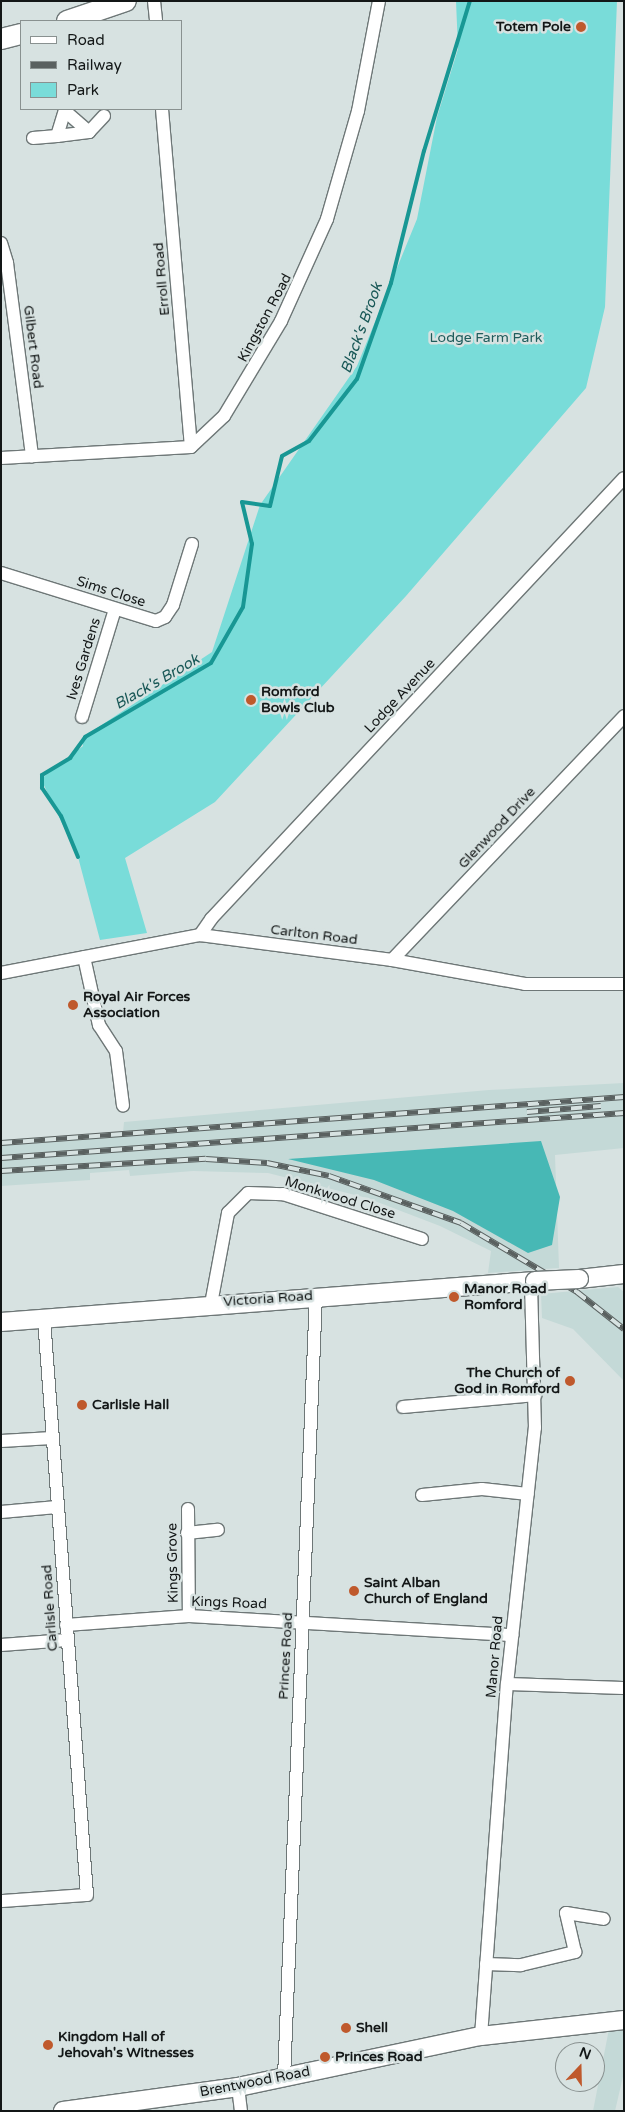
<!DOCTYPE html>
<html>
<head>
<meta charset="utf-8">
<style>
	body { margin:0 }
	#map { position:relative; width:625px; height:2112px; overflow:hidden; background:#d7e2e1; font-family:"Varela Round",sans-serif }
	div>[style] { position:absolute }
	.built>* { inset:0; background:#c4d9d7 }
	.green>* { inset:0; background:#79dcd9 }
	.forest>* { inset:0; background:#47b8b5 }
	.stream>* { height:4px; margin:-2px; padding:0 2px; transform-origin:2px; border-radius:2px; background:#189794 }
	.roads { filter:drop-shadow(1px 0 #6e7777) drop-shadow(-1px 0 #6e7777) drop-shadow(0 1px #6e7777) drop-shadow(0 -1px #6e7777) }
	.street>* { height:12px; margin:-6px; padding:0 6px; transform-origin:6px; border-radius:6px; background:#fff }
	.secondary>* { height:18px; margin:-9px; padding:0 9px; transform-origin:9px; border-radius:9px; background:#fff }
	.primary>* { height:20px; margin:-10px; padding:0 10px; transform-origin:10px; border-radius:10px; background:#fff }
	.rail>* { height:5.5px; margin-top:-2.75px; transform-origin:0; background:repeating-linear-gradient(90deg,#d7e2e1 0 11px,#5a6160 0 22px); box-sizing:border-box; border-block:1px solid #5a6160 }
	.bridges { filter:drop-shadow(1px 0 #6e7777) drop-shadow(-1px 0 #6e7777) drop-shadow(0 1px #6e7777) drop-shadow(0 -1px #6e7777) }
	.secondary-bridge>* { height:18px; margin:-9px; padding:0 9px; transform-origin:9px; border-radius:9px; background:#fff }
	.dots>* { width:14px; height:14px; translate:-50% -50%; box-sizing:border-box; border:2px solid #d7e2e1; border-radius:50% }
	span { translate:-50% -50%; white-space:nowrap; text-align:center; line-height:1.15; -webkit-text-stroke:5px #d7e2e1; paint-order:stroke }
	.poi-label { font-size:14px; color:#131717; font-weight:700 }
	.right { translate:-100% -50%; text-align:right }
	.left { translate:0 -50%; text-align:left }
	.street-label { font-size:14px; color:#131717 }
	.park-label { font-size:14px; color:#1e5c5b }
	.water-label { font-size:15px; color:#185756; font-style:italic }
	.frame { position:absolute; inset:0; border:2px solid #131717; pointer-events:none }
	.legend { position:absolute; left:20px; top:20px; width:162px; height:90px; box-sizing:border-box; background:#d7e2e1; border:1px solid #899190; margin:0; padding:6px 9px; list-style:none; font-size:15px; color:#131717 }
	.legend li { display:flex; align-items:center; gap:10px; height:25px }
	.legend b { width:25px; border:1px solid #899190 }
	.north { position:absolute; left:555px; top:2042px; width:50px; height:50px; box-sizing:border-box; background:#d7e2e1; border:1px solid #899190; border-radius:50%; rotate:21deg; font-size:14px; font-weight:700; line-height:20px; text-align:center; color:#131717 }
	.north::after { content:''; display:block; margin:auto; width:18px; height:22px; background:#bf592c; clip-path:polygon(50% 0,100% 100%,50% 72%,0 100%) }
</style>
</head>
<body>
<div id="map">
	<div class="built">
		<div style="clip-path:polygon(624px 1083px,624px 1148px,555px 1155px,559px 1268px,488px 1273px,491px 1251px,440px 1226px,367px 1198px,268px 1173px,193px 1171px,130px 1176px,129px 1170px,90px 1173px,90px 1180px,1px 1186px,1px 1140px,123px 1132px,124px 1122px,489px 1090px)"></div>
		<div style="clip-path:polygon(618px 1287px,624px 1292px,624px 1381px,573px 1329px,542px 1318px,541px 1294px)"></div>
		<div style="clip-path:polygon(609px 2029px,624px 2029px,624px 2072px,615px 2111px,593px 2111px)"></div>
	</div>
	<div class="green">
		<div style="clip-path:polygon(456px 1px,617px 1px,605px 307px,586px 388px,406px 596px,215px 802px,125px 858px,147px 933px,100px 940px,78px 857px,41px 779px,83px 746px,82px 738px,212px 652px,260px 505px,357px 366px,417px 219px,437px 117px,458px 49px)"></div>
	</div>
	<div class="forest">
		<div style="clip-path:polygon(541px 1141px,560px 1197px,552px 1245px,528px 1253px,453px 1211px,374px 1180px,288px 1159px)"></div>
	</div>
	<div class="stream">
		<div style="left:78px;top:857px;width:44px;rotate:-112.5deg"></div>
		<div style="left:61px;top:816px;width:34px;rotate:-124deg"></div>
		<div style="left:42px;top:788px;width:13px;rotate:-90deg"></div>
		<div style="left:42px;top:775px;width:33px;rotate:-31deg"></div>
		<div style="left:70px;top:758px;width:26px;rotate:-54deg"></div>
		<div style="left:85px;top:737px;width:146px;rotate:-30.4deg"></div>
		<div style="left:211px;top:663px;width:64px;rotate:-60.3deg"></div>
		<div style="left:243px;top:607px;width:64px;rotate:-81.9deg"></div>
		<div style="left:252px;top:544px;width:43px;rotate:-103.4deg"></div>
		<div style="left:242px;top:502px;width:28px;rotate:8deg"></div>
		<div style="left:270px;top:506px;width:51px;rotate:-76.5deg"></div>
		<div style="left:282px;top:456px;width:31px;rotate:-29deg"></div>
		<div style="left:309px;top:441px;width:78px;rotate:-52.3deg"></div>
		<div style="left:357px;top:379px;width:102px;rotate:-70.5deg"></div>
		<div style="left:391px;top:283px;width:136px;rotate:-76deg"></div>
		<div style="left:424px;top:151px;width:157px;rotate:-73deg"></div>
	</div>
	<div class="roads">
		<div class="street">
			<div style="left:154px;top:1px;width:20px;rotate:84deg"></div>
			<div style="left:162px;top:109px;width:339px;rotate:85.1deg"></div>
			<div style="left:65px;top:111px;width:32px;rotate:41deg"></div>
			<div style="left:57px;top:136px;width:32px;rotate:-7deg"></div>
			<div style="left:89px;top:132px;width:22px;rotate:-47deg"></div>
			<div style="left:33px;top:138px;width:24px;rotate:-5deg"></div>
			<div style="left:57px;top:136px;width:28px;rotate:-73deg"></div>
			<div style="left:1px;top:243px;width:21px;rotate:73deg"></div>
			<div style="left:7px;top:263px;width:195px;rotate:82.6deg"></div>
			<div style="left:1px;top:458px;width:190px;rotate:-3.3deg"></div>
			<div style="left:191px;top:447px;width:45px;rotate:-43.2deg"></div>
			<div style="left:224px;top:416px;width:111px;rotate:-59deg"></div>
			<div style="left:281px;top:321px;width:112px;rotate:-65.7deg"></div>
			<div style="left:327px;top:219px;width:112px;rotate:-74deg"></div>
			<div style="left:358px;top:111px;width:112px;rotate:-79.2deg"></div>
			<div style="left:1px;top:573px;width:162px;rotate:17.2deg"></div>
			<div style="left:156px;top:621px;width:10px;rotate:-24deg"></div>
			<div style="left:165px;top:617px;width:14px;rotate:-56deg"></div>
			<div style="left:173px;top:605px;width:64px;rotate:-72.7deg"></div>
			<div style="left:82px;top:717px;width:113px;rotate:-73deg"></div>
			<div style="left:200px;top:935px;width:19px;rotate:-55deg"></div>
			<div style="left:211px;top:919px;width:604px;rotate:-46.88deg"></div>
			<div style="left:84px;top:957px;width:70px;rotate:77.6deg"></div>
			<div style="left:99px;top:1025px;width:31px;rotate:57deg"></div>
			<div style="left:116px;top:1051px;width:55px;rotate:82.7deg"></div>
			<div style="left:392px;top:960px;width:337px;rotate:-46.4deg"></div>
			<div style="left:1px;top:973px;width:203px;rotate:-10.8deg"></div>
			<div style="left:200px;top:935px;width:194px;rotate:7.4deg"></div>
			<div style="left:392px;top:960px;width:135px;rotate:10.2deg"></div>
			<div style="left:525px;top:984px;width:99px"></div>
			<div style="left:211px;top:1304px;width:93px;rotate:-79.4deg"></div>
			<div style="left:228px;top:1213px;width:28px;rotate:-45deg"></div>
			<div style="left:248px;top:1193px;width:35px;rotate:2deg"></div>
			<div style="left:283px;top:1194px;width:146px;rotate:17.9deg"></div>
			<div style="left:403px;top:1407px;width:133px;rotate:-5.2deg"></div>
			<div style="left:1px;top:1441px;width:51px;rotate:-3.4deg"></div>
			<div style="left:422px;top:1495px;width:60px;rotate:-5.7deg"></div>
			<div style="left:482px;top:1489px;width:46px;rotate:6.2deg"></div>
			<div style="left:188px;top:1509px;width:107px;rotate:89.5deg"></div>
			<div style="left:1px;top:1512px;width:56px;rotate:-5.1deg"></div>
			<div style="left:187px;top:1533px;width:31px;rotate:-6deg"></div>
			<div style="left:66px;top:1625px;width:123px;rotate:-4.2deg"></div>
			<div style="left:189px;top:1616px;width:324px;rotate:3.4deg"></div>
			<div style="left:1px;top:1645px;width:66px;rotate:-4.3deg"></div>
			<div style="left:507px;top:1684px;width:117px;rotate:2deg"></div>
			<div style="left:1px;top:1901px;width:86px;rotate:-4deg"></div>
			<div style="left:87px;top:1895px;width:578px;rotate:-94.27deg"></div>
			<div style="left:486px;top:1964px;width:35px;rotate:2deg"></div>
			<div style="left:521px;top:1965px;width:56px;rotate:-13.5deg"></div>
			<div style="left:575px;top:1952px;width:40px;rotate:-103deg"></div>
			<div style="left:566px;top:1913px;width:38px;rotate:9deg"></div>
			<div style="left:481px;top:2036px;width:353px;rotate:-85.8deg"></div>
			<div style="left:507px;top:1684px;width:258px;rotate:-83.8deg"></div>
			<div style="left:535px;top:1428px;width:147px;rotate:-91.6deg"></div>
			<div style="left:284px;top:2078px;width:783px;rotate:-87.66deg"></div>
			<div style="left:238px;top:2087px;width:24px;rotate:83deg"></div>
		</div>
		<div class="secondary">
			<div style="left:579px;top:1279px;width:45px;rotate:-6.3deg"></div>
			<div style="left:1px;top:1322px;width:536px;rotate:-4.39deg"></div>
			<div style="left:63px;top:2111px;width:177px;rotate:-7.8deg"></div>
			<div style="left:238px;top:2087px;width:248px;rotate:-11.9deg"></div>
			<div style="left:481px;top:2036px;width:144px;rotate:-6.4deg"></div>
		</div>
		<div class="primary">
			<div style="left:67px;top:21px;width:62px;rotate:-18.7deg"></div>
			<div style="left:1px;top:39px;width:21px;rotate:-14deg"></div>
		</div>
	</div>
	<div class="rail">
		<div style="left:527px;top:1112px;width:74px;rotate:-4.6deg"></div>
		<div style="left:1px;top:1143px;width:625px;rotate:-4.22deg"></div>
		<div style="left:1px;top:1158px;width:625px;rotate:-4.13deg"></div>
		<div style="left:1px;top:1171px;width:205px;rotate:-3.4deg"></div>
		<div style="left:206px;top:1159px;width:61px;rotate:3.8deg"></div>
		<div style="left:267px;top:1163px;width:63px;rotate:11.8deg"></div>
		<div style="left:329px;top:1176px;width:140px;rotate:19.6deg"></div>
		<div style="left:461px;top:1223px;width:135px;rotate:30.7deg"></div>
		<div style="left:577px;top:1292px;width:60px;rotate:38.2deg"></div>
	</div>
	<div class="bridges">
		<div class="secondary-bridge">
			<div style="left:535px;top:1281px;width:44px;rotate:-2.6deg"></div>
		</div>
	</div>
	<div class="dots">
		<div style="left:581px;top:27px;background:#bf592c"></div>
		<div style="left:251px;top:700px;background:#bf592c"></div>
		<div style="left:73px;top:1005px;background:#bf592c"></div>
		<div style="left:454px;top:1297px;background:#bf592c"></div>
		<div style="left:570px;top:1381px;background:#bf592c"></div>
		<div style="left:82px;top:1405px;background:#bf592c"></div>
		<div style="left:354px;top:1591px;background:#bf592c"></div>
		<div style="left:346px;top:2028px;background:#bf592c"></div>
		<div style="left:48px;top:2045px;background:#bf592c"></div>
		<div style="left:325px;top:2057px;background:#bf592c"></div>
	</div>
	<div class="poi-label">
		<span class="right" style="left:571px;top:27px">Totem Pole</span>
		<span class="left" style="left:261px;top:700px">Romford<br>Bowls Club</span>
		<span class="left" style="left:83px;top:1005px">Royal Air Forces<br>Association</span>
		<span class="left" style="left:464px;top:1297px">Manor Road<br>Romford</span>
		<span class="right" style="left:560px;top:1381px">The Church of<br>God in Romford</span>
		<span class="left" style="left:92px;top:1405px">Carlisle Hall</span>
		<span class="left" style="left:364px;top:1591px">Saint Alban<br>Church of England</span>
		<span class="left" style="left:356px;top:2028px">Shell</span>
		<span class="left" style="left:58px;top:2045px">Kingdom Hall of<br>Jehovah's Witnesses</span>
		<span class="left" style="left:335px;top:2057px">Princes Road</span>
	</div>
	<div class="street-label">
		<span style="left:162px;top:279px;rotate:-95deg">Erroll Road</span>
		<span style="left:265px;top:318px;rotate:-62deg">Kingston Road</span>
		<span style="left:33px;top:347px;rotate:83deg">Gilbert Road</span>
		<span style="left:111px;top:592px;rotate:18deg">Sims Close</span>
		<span style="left:84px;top:659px;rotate:-73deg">Ives Gardens</span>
		<span style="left:400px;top:696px;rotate:-47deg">Lodge Avenue</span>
		<span style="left:497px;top:828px;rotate:-47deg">Glenwood Drive</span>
		<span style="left:314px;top:935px;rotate:7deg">Carlton Road</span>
		<span style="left:340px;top:1198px;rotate:17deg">Monkwood Close</span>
		<span style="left:268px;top:1299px;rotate:-4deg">Victoria Road</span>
		<span style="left:173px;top:1563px;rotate:-91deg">Kings Grove</span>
		<span style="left:229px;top:1603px;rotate:2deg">Kings Road</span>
		<span style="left:50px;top:1608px;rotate:-94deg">Carlisle Road</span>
		<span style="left:286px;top:1656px;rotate:-87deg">Princes Road</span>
		<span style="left:495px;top:1657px;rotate:-85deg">Manor Road</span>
		<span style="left:255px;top:2082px;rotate:-11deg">Brentwood Road</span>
	</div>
	<div class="park-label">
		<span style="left:486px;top:338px">Lodge Farm Park</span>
	</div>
	<div class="water-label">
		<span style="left:362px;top:328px;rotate:-70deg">Black's Brook</span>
		<span style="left:157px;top:682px;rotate:-30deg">Black's Brook</span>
	</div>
	<div class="frame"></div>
	<ul class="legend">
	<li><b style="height:6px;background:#fff"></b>Road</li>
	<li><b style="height:6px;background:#5a6160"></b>Railway</li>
	<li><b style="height:14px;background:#79dcd9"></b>Park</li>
	</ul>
	<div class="north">N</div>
</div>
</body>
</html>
